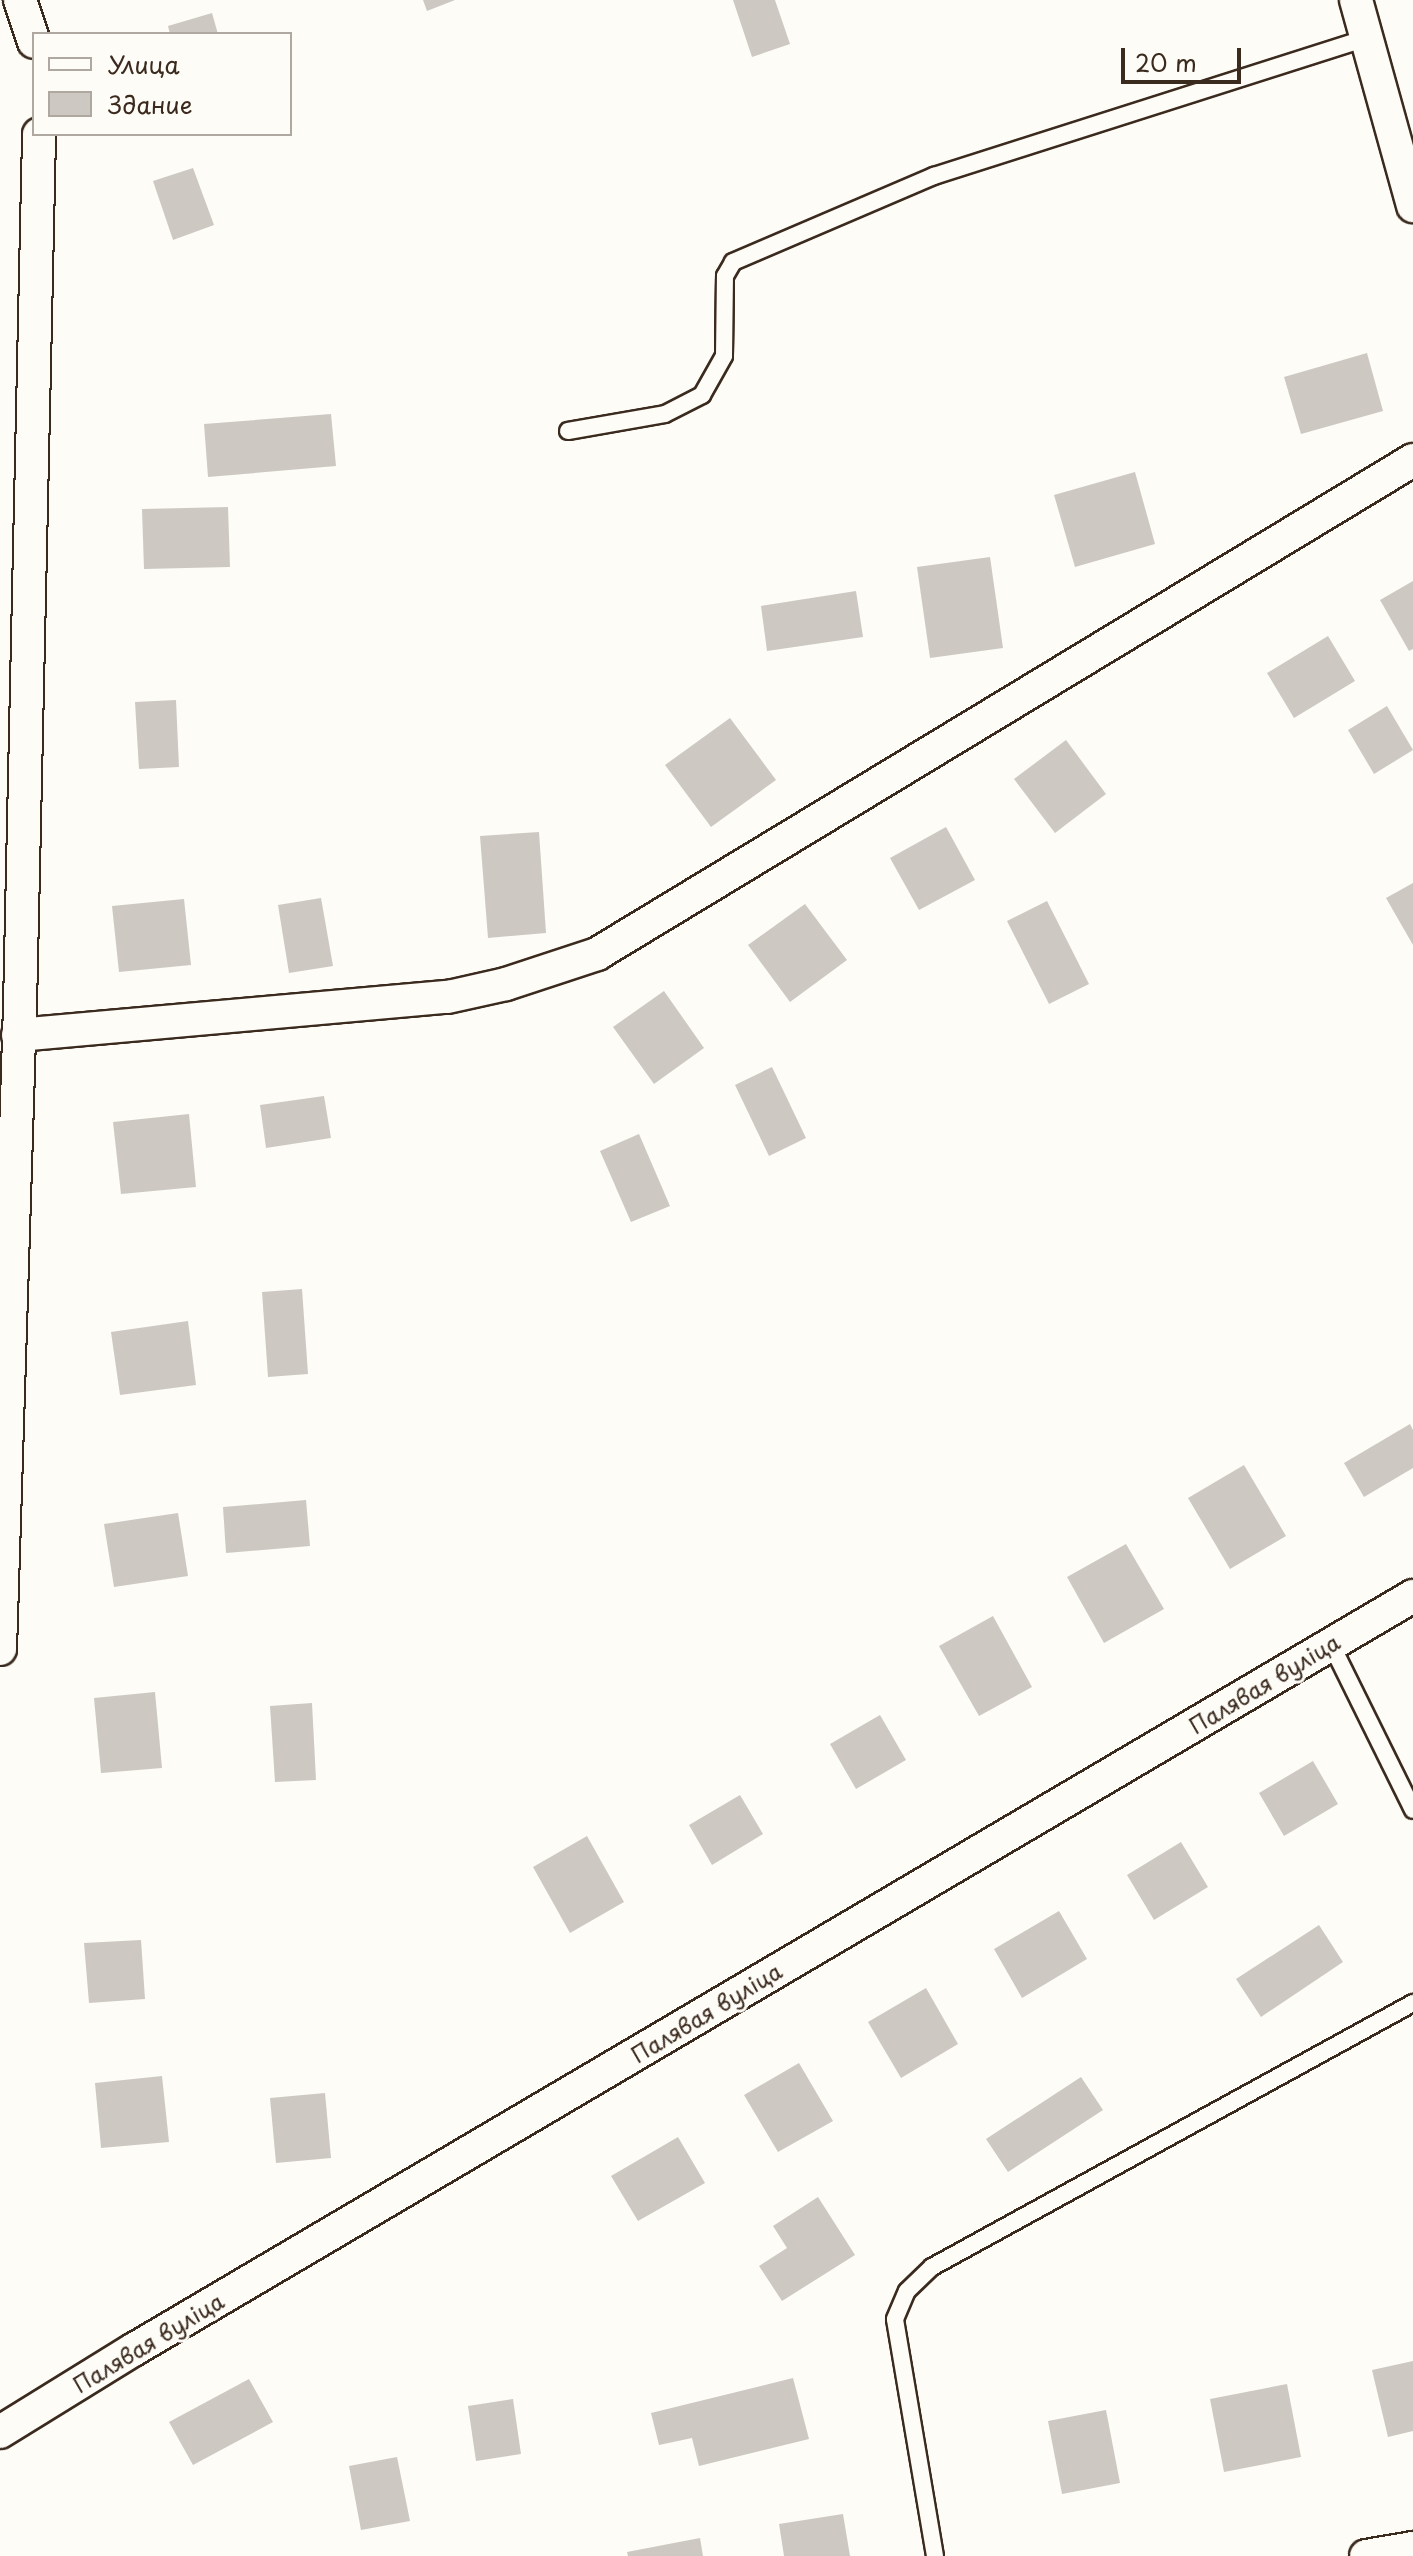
<!DOCTYPE html>
<html>
<head>
<meta charset="utf-8">
<style>
	body { margin:0 }
	#map { position:relative; width:1413px; height:2556px; overflow:hidden; background:#fdfcf7; font-family:"Playpen Sans",sans-serif }
	div>[style] { position:absolute }
	.building>* { inset:0; background:#cdc8c2 }
	.roads { filter:drop-shadow(2px 0 #3b2a1e) drop-shadow(-2px 0 #3b2a1e) drop-shadow(0 2px #3b2a1e) drop-shadow(0 -2px #3b2a1e) }
	.lane>* { height:16px; margin:-8px; padding:0 8px; transform-origin:8px; border-radius:8px; background:#fdfcf7 }
	.street>* { height:32px; margin:-16px; padding:0 16px; transform-origin:16px; border-radius:16px; background:#fdfcf7 }
	span { translate:-50% -50%; white-space:nowrap; text-align:center; line-height:1.15; -webkit-text-stroke:6px #fdfcf7; paint-order:stroke }
	.street-label { font-size:22px; color:#3b2a1e }
	.legend { position:absolute; left:32px; top:32px; width:260px; height:104px; box-sizing:border-box; background:#fdfcf7; border:2px solid #afa8a0; margin:0; padding:10px 14px; list-style:none; font-size:24px; color:#3b2a1e }
	.legend li { display:flex; align-items:center; gap:16px; height:40px }
	.legend b { width:40px; border:2px solid #afa8a0 }
	.scale { position:absolute; left:1121px; top:48px; width:120px; height:36px; box-sizing:border-box; border:4px solid #3b2a1e; border-top:0; padding-left:10px; font-size:24px; line-height:28px; white-space:nowrap; color:#3b2a1e; -webkit-text-stroke:6px #fdfcf7; paint-order:stroke }
</style>
</head>
<body>
<div id="map">
	<div class="building">
		<div style="clip-path:polygon(423px 0,455px 0,427px 11px)"></div>
		<div style="clip-path:polygon(733px 0,775px 0,790px 44px,752px 57px)"></div>
		<div style="clip-path:polygon(212px 13px,218px 34px,170px 34px,168px 26px)"></div>
		<div style="clip-path:polygon(193px 168px,214px 225px,173px 240px,153px 181px)"></div>
		<div style="clip-path:polygon(1367px 353px,1383px 411px,1301px 434px,1284px 377px)"></div>
		<div style="clip-path:polygon(331px 414px,336px 466px,208px 477px,204px 424px)"></div>
		<div style="clip-path:polygon(1135px 472px,1155px 544px,1075px 567px,1054px 495px)"></div>
		<div style="clip-path:polygon(228px 507px,230px 567px,144px 569px,142px 509px)"></div>
		<div style="clip-path:polygon(990px 557px,1003px 648px,930px 658px,917px 567px)"></div>
		<div style="clip-path:polygon(1413px 581px,1413px 649px,1409px 651px,1380px 600px)"></div>
		<div style="clip-path:polygon(856px 591px,863px 637px,767px 651px,761px 606px)"></div>
		<div style="clip-path:polygon(1328px 636px,1355px 681px,1294px 718px,1267px 673px)"></div>
		<div style="clip-path:polygon(176px 700px,179px 767px,139px 769px,135px 702px)"></div>
		<div style="clip-path:polygon(1387px 706px,1413px 750px,1374px 774px,1348px 730px)"></div>
		<div style="clip-path:polygon(730px 718px,776px 780px,711px 827px,665px 765px)"></div>
		<div style="clip-path:polygon(1066px 740px,1106px 794px,1055px 833px,1014px 779px)"></div>
		<div style="clip-path:polygon(946px 827px,975px 880px,919px 910px,890px 858px)"></div>
		<div style="clip-path:polygon(539px 832px,546px 933px,488px 938px,480px 836px)"></div>
		<div style="clip-path:polygon(1413px 883px,1413px 945px,1386px 898px)"></div>
		<div style="clip-path:polygon(321px 898px,333px 966px,289px 973px,278px 905px)"></div>
		<div style="clip-path:polygon(184px 899px,191px 965px,119px 972px,112px 906px)"></div>
		<div style="clip-path:polygon(1047px 901px,1089px 984px,1049px 1004px,1007px 921px)"></div>
		<div style="clip-path:polygon(805px 904px,847px 960px,790px 1002px,748px 945px)"></div>
		<div style="clip-path:polygon(664px 991px,704px 1048px,654px 1084px,613px 1027px)"></div>
		<div style="clip-path:polygon(772px 1067px,806px 1138px,769px 1156px,735px 1085px)"></div>
		<div style="clip-path:polygon(324px 1096px,331px 1138px,266px 1148px,260px 1105px)"></div>
		<div style="clip-path:polygon(189px 1114px,196px 1187px,121px 1194px,113px 1122px)"></div>
		<div style="clip-path:polygon(639px 1134px,670px 1206px,631px 1222px,600px 1151px)"></div>
		<div style="clip-path:polygon(302px 1289px,308px 1374px,268px 1377px,262px 1292px)"></div>
		<div style="clip-path:polygon(188px 1321px,196px 1385px,120px 1395px,111px 1332px)"></div>
		<div style="clip-path:polygon(1410px 1424px,1413px 1430px,1413px 1468px,1364px 1497px,1344px 1463px)"></div>
		<div style="clip-path:polygon(1244px 1465px,1286px 1536px,1230px 1569px,1188px 1498px)"></div>
		<div style="clip-path:polygon(306px 1500px,310px 1546px,226px 1553px,223px 1507px)"></div>
		<div style="clip-path:polygon(178px 1513px,188px 1576px,114px 1587px,104px 1524px)"></div>
		<div style="clip-path:polygon(1126px 1544px,1164px 1609px,1104px 1643px,1067px 1577px)"></div>
		<div style="clip-path:polygon(993px 1616px,1032px 1687px,979px 1716px,939px 1646px)"></div>
		<div style="clip-path:polygon(155px 1692px,162px 1768px,101px 1773px,94px 1698px)"></div>
		<div style="clip-path:polygon(312px 1703px,316px 1780px,275px 1782px,270px 1706px)"></div>
		<div style="clip-path:polygon(880px 1715px,906px 1760px,856px 1789px,830px 1744px)"></div>
		<div style="clip-path:polygon(1313px 1761px,1338px 1804px,1284px 1836px,1259px 1793px)"></div>
		<div style="clip-path:polygon(740px 1795px,763px 1834px,712px 1865px,689px 1825px)"></div>
		<div style="clip-path:polygon(587px 1836px,624px 1902px,570px 1933px,533px 1867px)"></div>
		<div style="clip-path:polygon(1181px 1842px,1208px 1887px,1154px 1920px,1127px 1875px)"></div>
		<div style="clip-path:polygon(1059px 1911px,1087px 1959px,1022px 1998px,994px 1949px)"></div>
		<div style="clip-path:polygon(1319px 1925px,1343px 1962px,1261px 2017px,1236px 1979px)"></div>
		<div style="clip-path:polygon(141px 1940px,145px 1999px,89px 2003px,84px 1943px)"></div>
		<div style="clip-path:polygon(926px 1988px,958px 2044px,901px 2078px,868px 2022px)"></div>
		<div style="clip-path:polygon(799px 2063px,833px 2121px,778px 2152px,744px 2095px)"></div>
		<div style="clip-path:polygon(162px 2076px,169px 2142px,101px 2148px,95px 2083px)"></div>
		<div style="clip-path:polygon(1081px 2077px,1103px 2110px,1008px 2172px,986px 2139px)"></div>
		<div style="clip-path:polygon(325px 2093px,331px 2158px,276px 2163px,270px 2098px)"></div>
		<div style="clip-path:polygon(678px 2137px,705px 2183px,638px 2221px,611px 2176px)"></div>
		<div style="clip-path:polygon(818px 2197px,855px 2255px,782px 2301px,759px 2266px,787px 2248px,773px 2226px)"></div>
		<div style="clip-path:polygon(1413px 2361px,1413px 2431px,1388px 2437px,1372px 2370px)"></div>
		<div style="clip-path:polygon(793px 2378px,809px 2439px,699px 2466px,692px 2438px,659px 2445px,651px 2413px)"></div>
		<div style="clip-path:polygon(249px 2379px,273px 2422px,193px 2465px,169px 2422px)"></div>
		<div style="clip-path:polygon(1287px 2384px,1301px 2457px,1224px 2472px,1210px 2399px)"></div>
		<div style="clip-path:polygon(513px 2399px,521px 2454px,476px 2461px,468px 2406px)"></div>
		<div style="clip-path:polygon(1106px 2410px,1120px 2483px,1062px 2494px,1048px 2421px)"></div>
		<div style="clip-path:polygon(397px 2457px,410px 2521px,361px 2530px,349px 2466px)"></div>
		<div style="clip-path:polygon(843px 2514px,850px 2556px,784px 2556px,779px 2524px)"></div>
		<div style="clip-path:polygon(700px 2538px,703px 2556px,628px 2556px,627px 2552px)"></div>
	</div>
	<div class="roads">
		<div class="lane">
			<div style="left:568px;top:431px;width:98px;rotate:-9.9deg"></div>
			<div style="left:665px;top:414px;width:42px;rotate:-27.2deg"></div>
			<div style="left:702px;top:395px;width:45px;rotate:-60.6deg"></div>
			<div style="left:724px;top:356px;width:80px;rotate:-89.3deg"></div>
			<div style="left:725px;top:276px;width:16px;rotate:-60deg"></div>
			<div style="left:733px;top:262px;width:219px;rotate:-23.2deg"></div>
			<div style="left:934px;top:176px;width:454px;rotate:-17.7deg"></div>
			<div style="left:1331px;top:1644px;width:185px;rotate:63.7deg"></div>
			<div style="left:935px;top:2556px;width:240px;rotate:-99.6deg"></div>
			<div style="left:895px;top:2319px;width:30px;rotate:-67deg"></div>
			<div style="left:907px;top:2291px;width:35px;rotate:-44deg"></div>
			<div style="left:932px;top:2267px;width:549px;rotate:-28.76deg"></div>
		</div>
		<div class="street">
			<div style="left:20px;top:0;width:44px;rotate:71.6deg"></div>
			<div style="left:1356px;top:0;width:214px;rotate:74.5deg"></div>
			<div style="left:18px;top:1035px;width:432px;rotate:-5.1deg"></div>
			<div style="left:448px;top:997px;width:59px;rotate:-12.6deg"></div>
			<div style="left:506px;top:984px;width:96px;rotate:-18.2deg"></div>
			<div style="left:597px;top:954px;width:954px;rotate:-31.19deg"></div>
			<div style="left:0;top:1649px;width:642px;rotate:-88.22deg"></div>
			<div style="left:20px;top:1007px;width:873px;rotate:-88.75deg"></div>
			<div style="left:0;top:2432px;width:156px;rotate:-31.7deg"></div>
			<div style="left:133px;top:2350px;width:1486px;rotate:-30.5deg"></div>
			<div style="left:1366px;top:2556px;width:48px;rotate:-9.7deg"></div>
		</div>
	</div>
	<div class="street-label">
		<span style="left:1264px;top:1683px;rotate:-31deg">Палявая вуліца</span>
		<span style="left:706px;top:2012px;rotate:-31deg">Палявая вуліца</span>
		<span style="left:148px;top:2342px;rotate:-31deg">Палявая вуліца</span>
	</div>
	<ul class="legend">
	<li><b style="height:10px;background:#fdfcf7"></b>Улица</li>
	<li><b style="height:22px;background:#cdc8c2"></b>Здание</li>
	</ul>
	<div class="scale">20 m</div>
</div>
</body>
</html>
